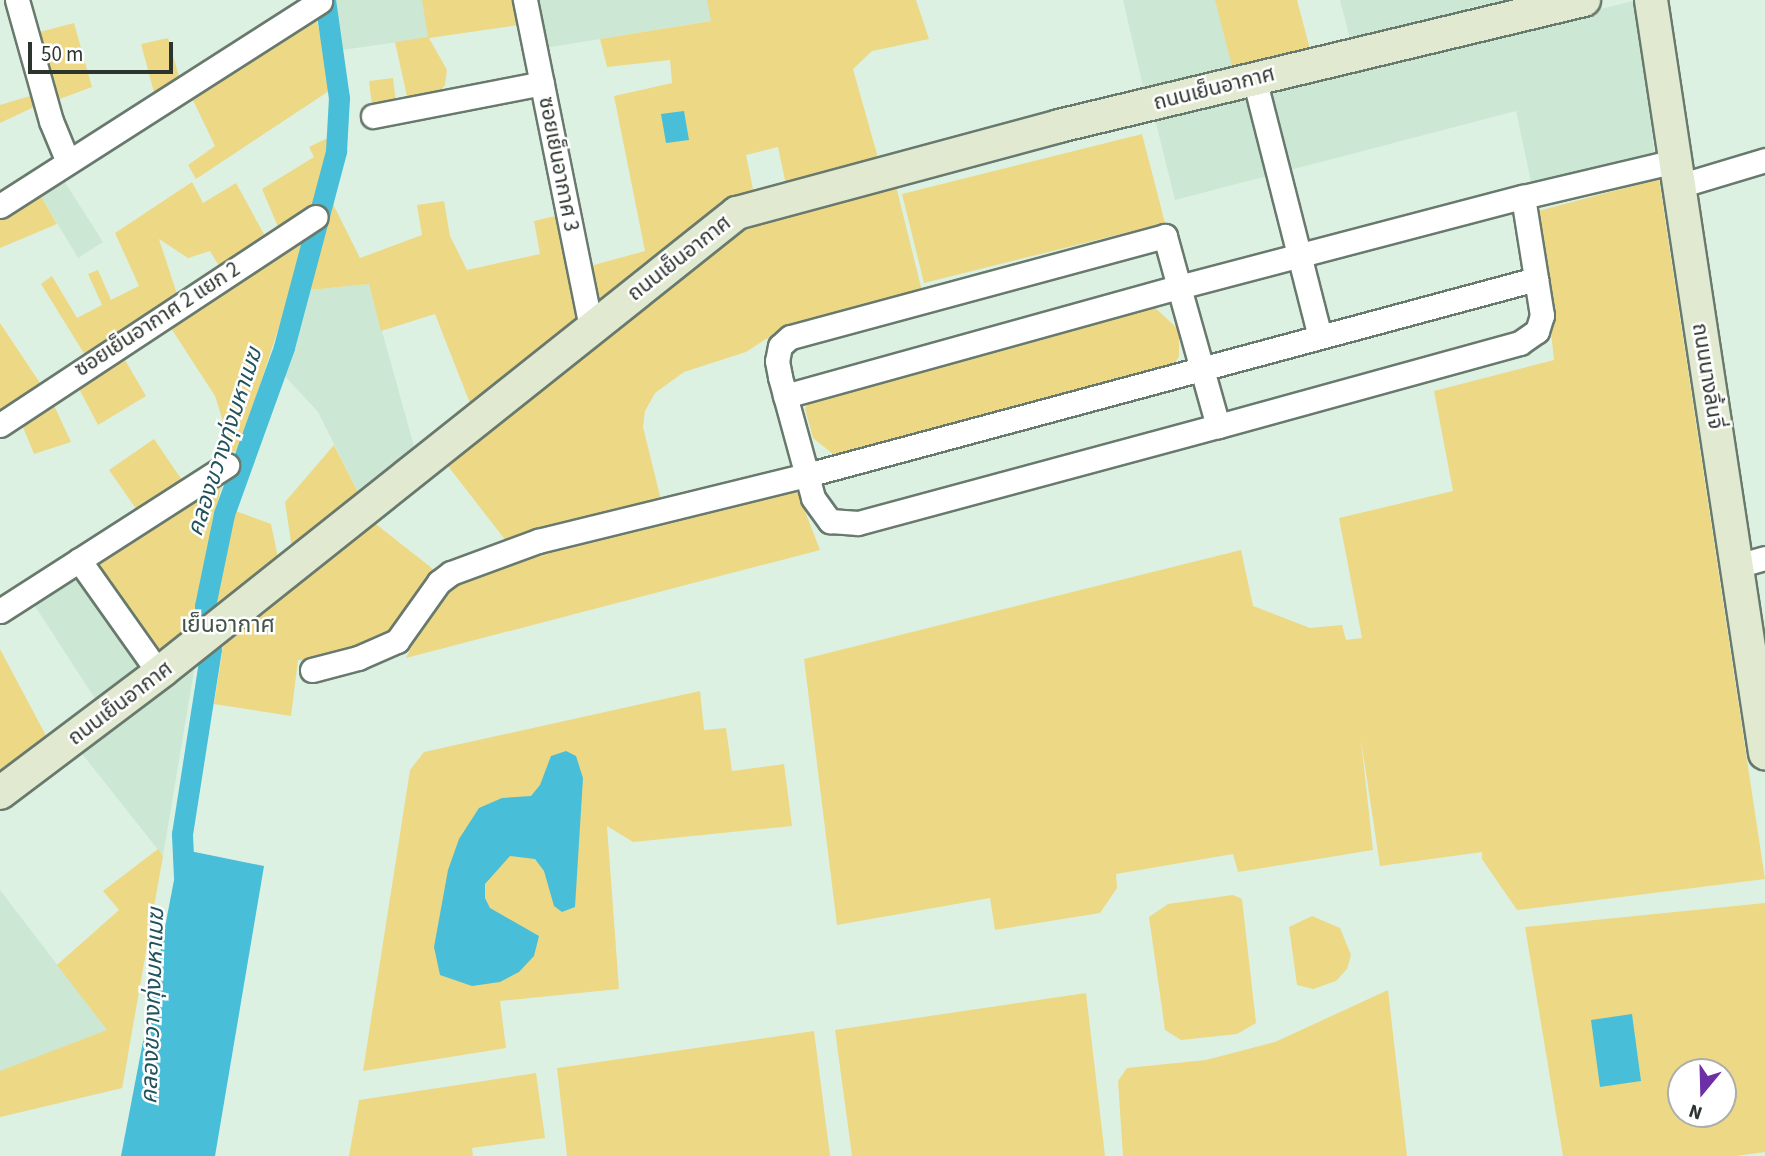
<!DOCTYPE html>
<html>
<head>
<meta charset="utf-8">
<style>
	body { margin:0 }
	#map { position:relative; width:1765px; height:1156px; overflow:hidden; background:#ddf1e3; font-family:"Source Sans 3","Noto Sans Thai",sans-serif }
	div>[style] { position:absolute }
	.built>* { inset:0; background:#cde7d5 }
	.green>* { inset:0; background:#edd886 }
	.water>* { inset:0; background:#48bed8 }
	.canal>* { height:21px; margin:-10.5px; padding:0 10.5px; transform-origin:10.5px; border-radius:10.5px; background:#48bed8 }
	.roads { filter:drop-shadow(2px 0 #68796d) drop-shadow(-2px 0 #68796d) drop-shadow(0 2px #68796d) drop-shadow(0 -2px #68796d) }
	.street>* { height:23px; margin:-11.5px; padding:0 11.5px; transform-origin:11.5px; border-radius:11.5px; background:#fff }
	.secondary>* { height:32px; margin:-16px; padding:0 16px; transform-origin:16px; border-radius:16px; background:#e1ead0 }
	span { translate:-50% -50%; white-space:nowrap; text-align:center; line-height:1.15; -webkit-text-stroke:5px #fff; paint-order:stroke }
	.street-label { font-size:21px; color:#2c342e }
	.water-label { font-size:23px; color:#21535e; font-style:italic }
	.neighbourhood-label { font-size:23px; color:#435448 }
	.north { position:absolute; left:1667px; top:1058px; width:70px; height:70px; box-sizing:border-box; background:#fff; border:2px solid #abaeab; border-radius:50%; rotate:199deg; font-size:19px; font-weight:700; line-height:28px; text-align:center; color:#2c342e }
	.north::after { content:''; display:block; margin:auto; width:24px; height:32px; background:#6d2fa5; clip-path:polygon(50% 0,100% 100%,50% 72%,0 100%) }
	.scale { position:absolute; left:28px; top:42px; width:145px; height:32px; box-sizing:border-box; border:4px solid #2c342e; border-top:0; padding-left:9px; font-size:21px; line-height:24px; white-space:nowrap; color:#2c342e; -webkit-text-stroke:5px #fff; paint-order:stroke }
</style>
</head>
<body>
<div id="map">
	<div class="built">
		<div style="clip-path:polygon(333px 0,514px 0,518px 25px,342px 50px)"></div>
		<div style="clip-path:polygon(533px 0,757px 0,759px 13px,545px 48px)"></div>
		<div style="clip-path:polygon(1123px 0,1260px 0,1234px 74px,1145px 95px)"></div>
		<div style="clip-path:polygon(1340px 0,1509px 0,1468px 8px,1466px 17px,1351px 43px)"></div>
		<div style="clip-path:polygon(1637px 0,1656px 167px,1531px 182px,1516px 111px,1175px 200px,1155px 119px)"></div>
		<div style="clip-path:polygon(61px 176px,103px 242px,78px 258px,38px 191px)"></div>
		<div style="clip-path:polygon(369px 284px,417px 457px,364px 504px,318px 412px,281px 372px,310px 290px)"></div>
		<div style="clip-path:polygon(76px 571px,150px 670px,101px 708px,31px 600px)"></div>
		<div style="clip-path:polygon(197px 653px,163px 856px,79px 750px)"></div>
		<div style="clip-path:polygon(0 890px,128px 1057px,122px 1088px,0 1117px)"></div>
	</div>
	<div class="green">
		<div style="clip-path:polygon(422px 0,514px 0,518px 25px,429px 38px,447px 70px,445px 85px,435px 98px,408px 101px,395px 42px,428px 37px)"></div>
		<div style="clip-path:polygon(707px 0,916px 0,929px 39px,872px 51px,853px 69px,880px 165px,787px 190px,778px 147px,746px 155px,755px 199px,600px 313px,590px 266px,645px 251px,614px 96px,672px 83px,670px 60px,607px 67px,600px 39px,711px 21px)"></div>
		<div style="clip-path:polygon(1215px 0,1297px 0,1311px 53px,1234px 74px)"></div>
		<div style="clip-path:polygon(315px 12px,332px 89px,196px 179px,188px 165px,215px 146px,190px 94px)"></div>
		<div style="clip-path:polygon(74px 23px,92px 87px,57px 100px,36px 33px)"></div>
		<div style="clip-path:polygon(168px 38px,180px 80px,155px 96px,141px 44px)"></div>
		<div style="clip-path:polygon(393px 78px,396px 103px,372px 106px,369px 81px)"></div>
		<div style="clip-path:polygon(33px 95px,36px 106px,0 123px,0 105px)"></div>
		<div style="clip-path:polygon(1142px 134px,1165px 223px,924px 283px,902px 194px)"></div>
		<div style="clip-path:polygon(334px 135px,318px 202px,278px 227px,262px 189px,314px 157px,309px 147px)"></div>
		<div style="clip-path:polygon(1659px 179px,1765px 879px,1517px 910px,1482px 859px,1482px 852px,1380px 866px,1361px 740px,1373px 850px,1238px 872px,1233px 854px,1116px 874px,1117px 888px,1100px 913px,995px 930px,990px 898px,837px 925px,804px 659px,1241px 550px,1253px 606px,1310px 628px,1342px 625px,1346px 640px,1362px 638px,1339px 518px,1453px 491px,1434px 391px,1554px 360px,1538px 211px)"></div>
		<div style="clip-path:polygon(192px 182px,203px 203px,236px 183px,265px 236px,219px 266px,210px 251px,188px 258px,159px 239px,177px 294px,85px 355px,41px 284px,52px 276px,77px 318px,102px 305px,88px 274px,98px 270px,111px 300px,139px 286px,115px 233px)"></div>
		<div style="clip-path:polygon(896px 186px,923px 295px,766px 339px,746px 352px,684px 372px,655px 393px,645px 411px,643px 427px,662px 504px,510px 546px,444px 461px,738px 224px)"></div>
		<div style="clip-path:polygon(38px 191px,57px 224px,0 248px,0 216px)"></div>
		<div style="clip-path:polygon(444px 201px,450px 236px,467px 270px,540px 254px,534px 221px,560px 215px,578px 313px,576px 322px,473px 411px,435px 314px,381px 331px,369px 284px,310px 290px,333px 204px,360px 258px,422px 235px,417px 205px)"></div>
		<div style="clip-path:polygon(311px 229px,239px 449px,233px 453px,215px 396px,167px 322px)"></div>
		<div style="clip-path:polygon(1150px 303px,1179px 330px,1179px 356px,1172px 368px,839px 459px,813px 438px,805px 409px,809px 396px)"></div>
		<div style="clip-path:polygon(0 323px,42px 386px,0 417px)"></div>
		<div style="clip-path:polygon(121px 353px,146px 396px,98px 425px,76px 383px)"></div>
		<div style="clip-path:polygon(51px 399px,71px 442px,34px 454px,20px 420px)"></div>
		<div style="clip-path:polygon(154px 439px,184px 483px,139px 513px,109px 470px)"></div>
		<div style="clip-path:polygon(334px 445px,364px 504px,294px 562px,285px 502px)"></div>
		<div style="clip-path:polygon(227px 476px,220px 491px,193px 639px,157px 656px,107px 586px,112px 580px,98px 573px,92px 563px)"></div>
		<div style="clip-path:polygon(795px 485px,820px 550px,406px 658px,440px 588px,455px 572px)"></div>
		<div style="clip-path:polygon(230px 509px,271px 524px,281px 572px,207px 619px)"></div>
		<div style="clip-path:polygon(372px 521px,438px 573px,396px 632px,323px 660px,298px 660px,291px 716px,214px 704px,225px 634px)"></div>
		<div style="clip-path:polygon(0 649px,52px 747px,0 787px)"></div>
		<div style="clip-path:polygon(700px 691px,704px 730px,726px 728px,732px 771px,784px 764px,792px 826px,633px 842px,607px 826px,619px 989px,500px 1001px,506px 1048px,363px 1071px,410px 770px,424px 752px)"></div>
		<div style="clip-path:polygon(158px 849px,163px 856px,122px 1088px,0 1117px,0 1071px,107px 1030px,57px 965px,119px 910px,103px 891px)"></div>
		<div style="clip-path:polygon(1233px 895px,1242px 899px,1256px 1023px,1237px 1034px,1181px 1040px,1165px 1030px,1149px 917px,1168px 904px)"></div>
		<div style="clip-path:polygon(evenodd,1765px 903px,1765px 1152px,1735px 1156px,1563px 1156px,1525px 927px,1765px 903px,1681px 1072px,1723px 1072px,1723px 1114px,1681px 1114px,1681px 1072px)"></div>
		<div style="clip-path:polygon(1312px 916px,1340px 928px,1351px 955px,1347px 969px,1336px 981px,1313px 989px,1297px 985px,1289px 927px)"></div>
		<div style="clip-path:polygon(1388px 990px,1407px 1156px,1123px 1156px,1118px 1081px,1127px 1068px,1206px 1060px,1275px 1042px)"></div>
		<div style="clip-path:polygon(1086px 993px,1105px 1156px,852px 1156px,835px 1030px)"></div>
		<div style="clip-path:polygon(814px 1031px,830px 1156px,567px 1156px,557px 1068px)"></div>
		<div style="clip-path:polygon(536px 1073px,545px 1138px,472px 1148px,473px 1156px,349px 1156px,359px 1100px)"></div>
	</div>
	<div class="water">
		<div style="clip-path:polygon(684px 111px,689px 140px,666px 143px,661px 114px)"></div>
		<div style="clip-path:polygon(566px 751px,576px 756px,583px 778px,575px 907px,562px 912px,554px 906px,544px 871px,535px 859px,510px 856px,485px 884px,485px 898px,490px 908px,539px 936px,534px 956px,519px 972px,500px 982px,472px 986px,440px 975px,434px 947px,448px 870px,459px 839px,479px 808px,502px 798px,531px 796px,540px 785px,551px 756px)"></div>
		<div style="clip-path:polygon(180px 849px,264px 866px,215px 1156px,121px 1156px)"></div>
		<div style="clip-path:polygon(1632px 1014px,1641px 1081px,1600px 1087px,1591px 1020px)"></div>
	</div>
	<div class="canal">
		<div style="left:184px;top:877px;width:43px;rotate:-92.7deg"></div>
		<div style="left:182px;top:834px;width:187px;rotate:-81.1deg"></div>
		<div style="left:211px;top:649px;width:43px;rotate:-97.9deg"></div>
		<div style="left:205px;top:606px;width:94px;rotate:-78.3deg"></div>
		<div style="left:224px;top:514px;width:177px;rotate:-70.2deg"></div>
		<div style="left:284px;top:347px;width:203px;rotate:-75.1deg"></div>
		<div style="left:336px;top:151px;width:53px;rotate:-86.8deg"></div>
		<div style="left:339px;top:98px;width:99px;rotate:-98.1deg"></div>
	</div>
	<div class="roads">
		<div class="street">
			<div style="left:17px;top:0;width:126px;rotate:74.3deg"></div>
			<div style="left:51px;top:121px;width:44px;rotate:67.5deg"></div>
			<div style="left:525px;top:0;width:335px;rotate:78.6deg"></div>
			<div style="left:1254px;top:78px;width:266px;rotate:75.7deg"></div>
			<div style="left:373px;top:116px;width:172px;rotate:-11deg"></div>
			<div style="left:1679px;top:186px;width:90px;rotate:-16.8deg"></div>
			<div style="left:1523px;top:197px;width:120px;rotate:80.9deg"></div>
			<div style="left:1542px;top:315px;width:17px;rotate:107deg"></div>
			<div style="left:1537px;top:331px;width:21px;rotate:145deg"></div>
			<div style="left:1520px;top:343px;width:313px;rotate:164.6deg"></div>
			<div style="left:1218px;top:426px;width:144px;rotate:-105.7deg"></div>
			<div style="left:1179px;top:287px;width:356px;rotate:-14.7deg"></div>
			<div style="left:1523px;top:197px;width:156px;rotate:-13.3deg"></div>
			<div style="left:0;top:206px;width:380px;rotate:-32.6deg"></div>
			<div style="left:785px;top:396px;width:409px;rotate:-15.5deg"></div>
			<div style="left:1179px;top:287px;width:53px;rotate:-105.4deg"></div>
			<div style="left:1165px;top:236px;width:388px;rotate:164.9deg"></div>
			<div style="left:790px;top:337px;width:13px;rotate:138deg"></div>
			<div style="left:780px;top:346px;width:15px;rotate:101deg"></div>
			<div style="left:777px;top:361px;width:16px;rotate:79deg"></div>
			<div style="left:780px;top:377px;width:125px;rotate:74.7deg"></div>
			<div style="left:813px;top:498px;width:29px;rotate:54deg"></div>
			<div style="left:830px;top:521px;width:28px;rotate:4deg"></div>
			<div style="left:858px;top:523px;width:373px;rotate:-15.1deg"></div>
			<div style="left:0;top:425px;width:378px;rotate:-33.4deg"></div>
			<div style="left:79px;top:560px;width:138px;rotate:54.7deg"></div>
			<div style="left:1737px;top:566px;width:29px;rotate:-16deg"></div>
			<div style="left:0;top:611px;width:270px;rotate:-32.7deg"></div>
			<div style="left:312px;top:670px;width:48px;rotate:-14.6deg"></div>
			<div style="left:358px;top:658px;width:43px;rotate:-23.6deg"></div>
			<div style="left:397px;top:641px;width:72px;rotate:-54.6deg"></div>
			<div style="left:439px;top:582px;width:15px;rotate:-37deg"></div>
			<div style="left:451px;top:573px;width:93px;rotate:-20.2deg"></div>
			<div style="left:538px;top:541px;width:277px;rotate:-13.8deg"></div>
			<div style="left:807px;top:475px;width:755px;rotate:-15.05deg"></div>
		</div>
		<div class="secondary">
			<div style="left:1651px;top:0;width:762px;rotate:81.39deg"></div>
			<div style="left:0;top:793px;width:204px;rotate:-37deg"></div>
			<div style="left:163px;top:670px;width:734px;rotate:-38.53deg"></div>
			<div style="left:737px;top:213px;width:334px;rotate:-15.1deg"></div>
			<div style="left:1059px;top:126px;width:540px;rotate:-13.5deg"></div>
		</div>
	</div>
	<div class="street-label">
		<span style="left:1214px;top:88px;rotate:-14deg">ถนนเย็นอากาศ</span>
		<span style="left:559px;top:164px;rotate:79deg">ซอยเย็นอากาศ 3</span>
		<span style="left:679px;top:258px;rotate:-38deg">ถนนเย็นอากาศ</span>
		<span style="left:157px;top:319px;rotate:-33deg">ซอยเย็นอากาศ 2 แยก 2</span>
		<span style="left:1708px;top:376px;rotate:81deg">ถนนนางลิ้นจี่</span>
		<span style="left:120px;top:703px;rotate:-37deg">ถนนเย็นอากาศ</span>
	</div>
	<div class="water-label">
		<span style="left:225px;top:442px;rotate:-72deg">คลองขวางทุ่งมหาเมฆ</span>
		<span style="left:153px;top:1006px;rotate:-88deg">คลองขวางทุ่งมหาเมฆ</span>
	</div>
	<div class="neighbourhood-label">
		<span style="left:228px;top:625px">เย็นอากาศ</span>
	</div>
	<div class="north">N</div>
	<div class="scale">50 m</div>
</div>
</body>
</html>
